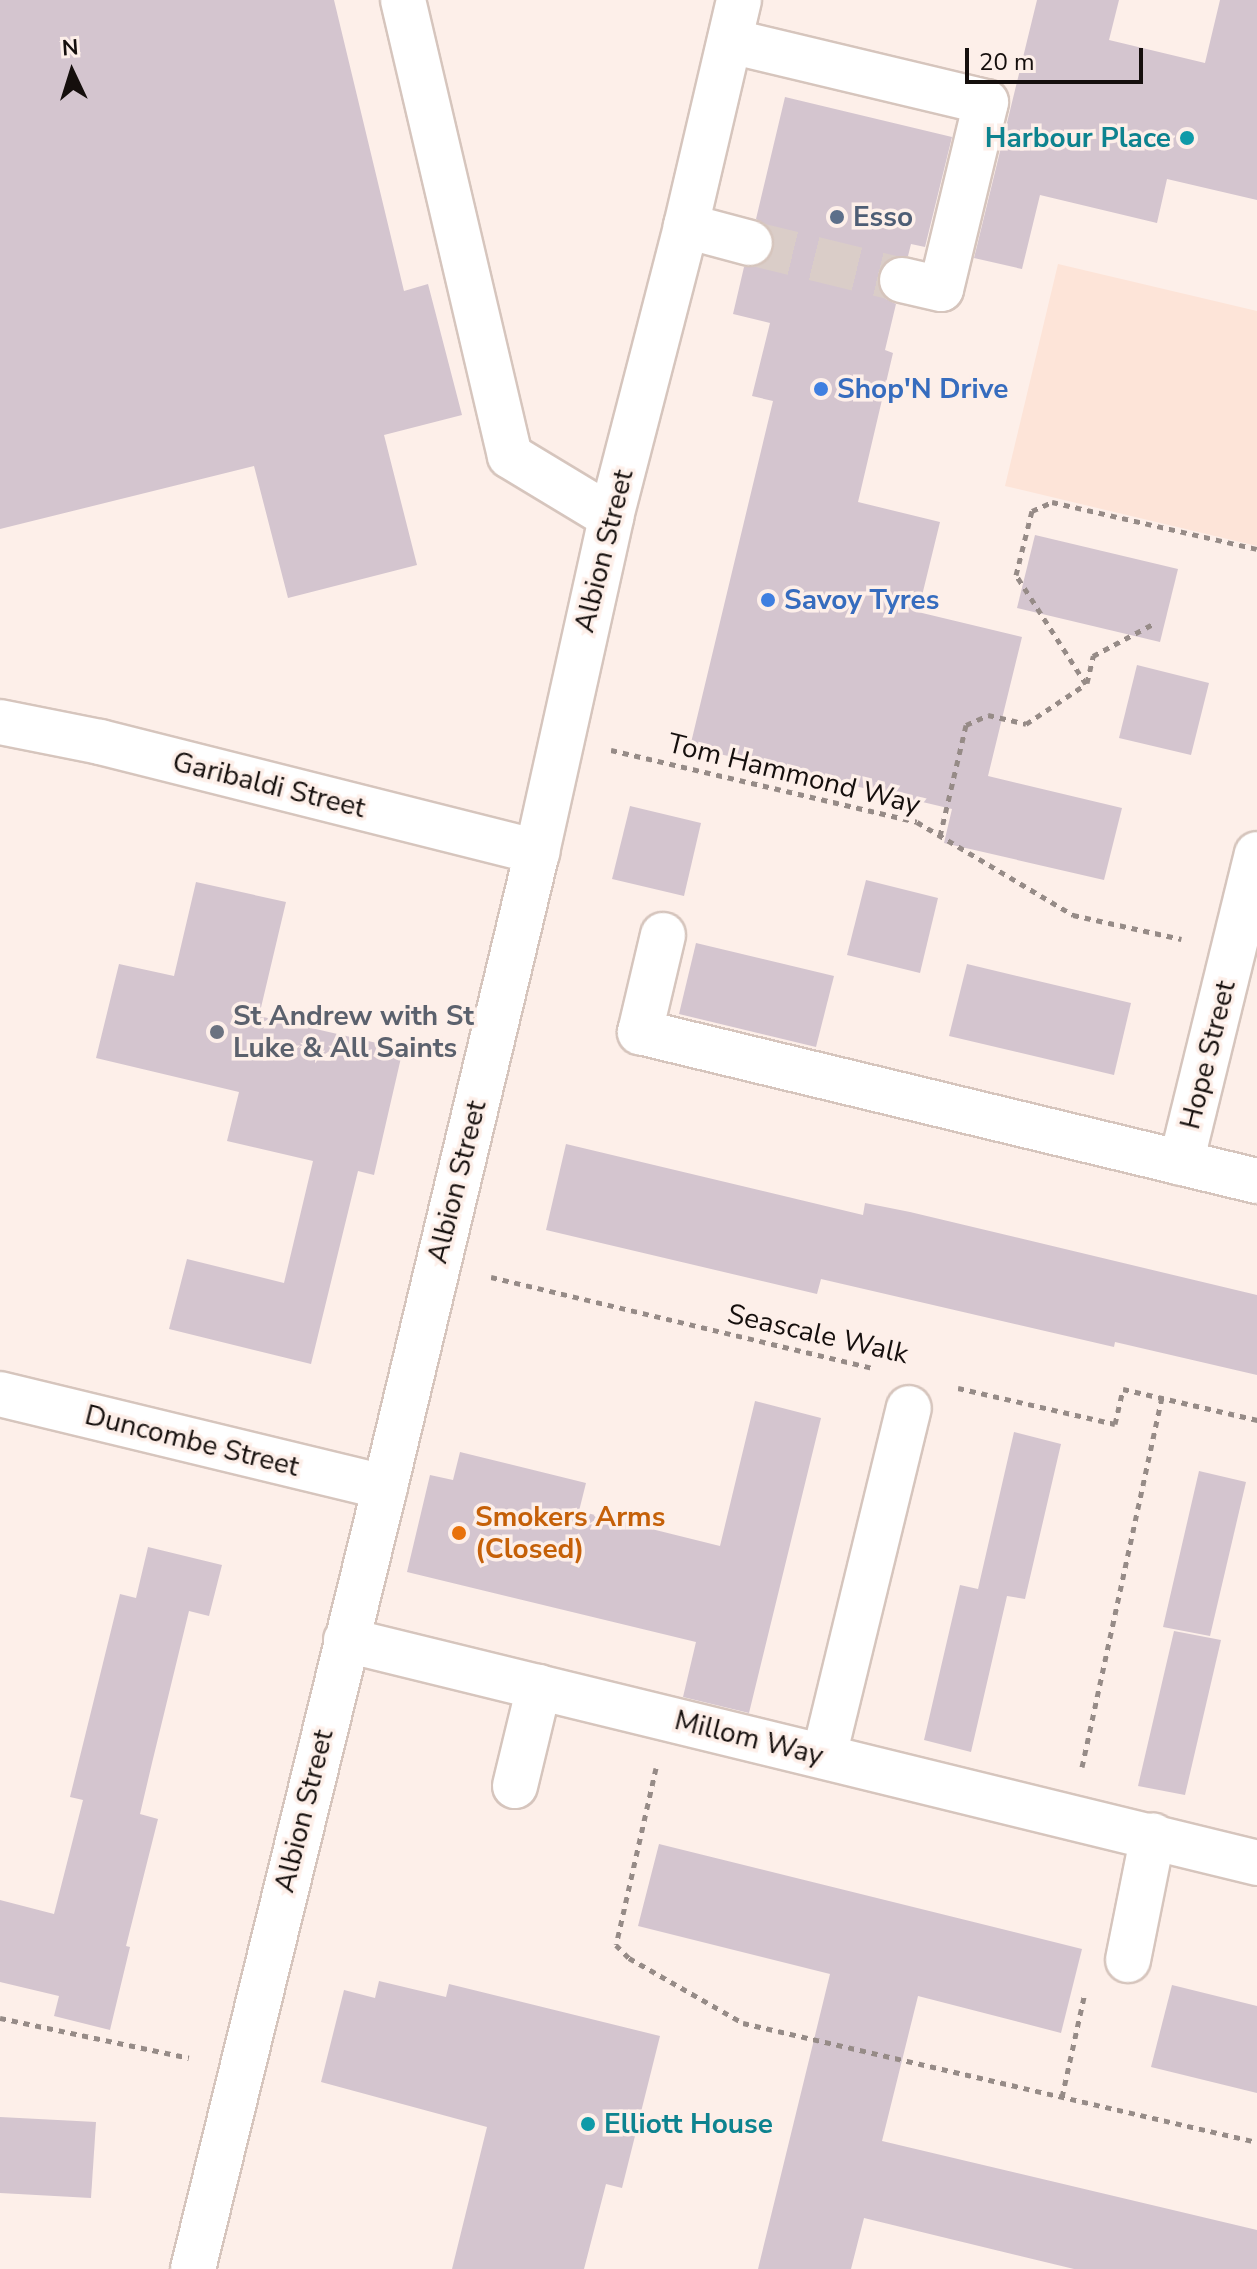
<!DOCTYPE html>
<html>
<head>
<meta charset="utf-8">
<style>
	body { margin:0 }
	#map { position:relative; width:1257px; height:2269px; overflow:hidden; background:#fdefe9; font-family:"Nunito Sans",sans-serif }
	div>[style] { position:absolute }
	.built>* { inset:0; background:#fde4d8 }
	.building>* { inset:0; background:#d4c5cf }
	.minor-tunnel>* { height:44px; margin-top:-22px; transform-origin:0; background:repeating-linear-gradient(90deg,#dacdc8 0 44px,transparent 0 66px) }
	.path>* { height:5px; margin-top:-2.5px; transform-origin:0; background:repeating-linear-gradient(90deg,#968b87 0 6px,transparent 0 12px) }
	.roads { filter:drop-shadow(2px 0 #d6c5bd) drop-shadow(-2px 0 #d6c5bd) drop-shadow(0 2px #d6c5bd) drop-shadow(0 -2px #d6c5bd) }
	.minor>* { height:44px; margin:-22px; padding:0 22px; transform-origin:22px; border-radius:22px; background:#fff }
	.dots>* { width:22px; height:22px; translate:-50% -50%; box-sizing:border-box; border:4px solid #fdefe9; border-radius:50% }
	span { translate:-50% -50%; white-space:nowrap; text-align:center; line-height:1.15; -webkit-text-stroke:7px #fdefe9; paint-order:stroke }
	.culture-label { font-size:28px; color:#0d838f; font-weight:700 }
	.right { translate:-100% -50%; text-align:right }
	.left { translate:0 -50%; text-align:left }
	.service-label { font-size:28px; color:#4e5e75; font-weight:700 }
	.shop-label { font-size:28px; color:#366cbe; font-weight:700 }
	.street-label { font-size:28px; color:#150f0d }
	.worship-label { font-size:28px; color:#5b616d; font-weight:700 }
	.food-label { font-size:28px; color:#c56008; font-weight:700 }
	.north { position:absolute; left:32px; top:32px; width:80px; height:80px; -webkit-text-stroke:6px #fdefe9; paint-order:stroke; rotate:356deg; font-size:22px; font-weight:700; line-height:32px; text-align:center; color:#150f0d }
	.north::after { content:''; display:block; margin:auto; width:28px; height:36px; background:#150f0d; clip-path:polygon(50% 0,100% 100%,50% 72%,0 100%) }
	.scale { position:absolute; left:965px; top:48px; width:178px; height:36px; box-sizing:border-box; border:4px solid #150f0d; border-top:0; padding-left:10px; font-size:24px; line-height:28px; white-space:nowrap; color:#150f0d; -webkit-text-stroke:6px #fdefe9; paint-order:stroke }
</style>
</head>
<body>
<div id="map">
	<div class="built">
		<div style="clip-path:polygon(1058px 264px,1257px 311px,1257px 546px,1005px 486px)"></div>
	</div>
	<div class="building">
		<div style="clip-path:polygon(0 0,334px 0,404px 291px,428px 284px,462px 415px,384px 435px,417px 565px,288px 598px,254px 466px,0 529px)"></div>
		<div style="clip-path:polygon(1037px 0,1119px 0,1109px 40px,1205px 63px,1220px 0,1257px 0,1257px 200px,1167px 179px,1157px 223px,1040px 195px,1022px 269px,974px 258px)"></div>
		<div style="clip-path:polygon(785px 97px,952px 137px,925px 247px,911px 244px,908px 256px,894px 256px,883px 264px,878px 274px,878px 288px,886px 299px,896px 304px,885px 350px,893px 353px,858px 502px,940px 522px,918px 612px,1022px 637px,988px 776px,1122px 808px,1104px 880px,944px 843px,952px 809px,690px 747px,773px 401px,752px 396px,770px 323px,733px 314px,744px 267px,757px 267px,767px 261px,774px 249px,774px 236px,768px 226px,756px 219px)"></div>
		<div style="clip-path:polygon(1035px 535px,1178px 569px,1160px 642px,1017px 608px)"></div>
		<div style="clip-path:polygon(1137px 665px,1209px 683px,1191px 755px,1119px 738px)"></div>
		<div style="clip-path:polygon(630px 806px,701px 823px,684px 896px,612px 879px)"></div>
		<div style="clip-path:polygon(866px 880px,938px 898px,920px 973px,847px 955px)"></div>
		<div style="clip-path:polygon(196px 882px,286px 902px,259px 1016px,403px 1049px,374px 1175px,358px 1171px,311px 1364px,169px 1329px,187px 1259px,284px 1283px,313px 1161px,227px 1141px,239px 1092px,96px 1058px,119px 964px,174px 976px)"></div>
		<div style="clip-path:polygon(696px 943px,834px 976px,816px 1047px,679px 1014px)"></div>
		<div style="clip-path:polygon(967px 964px,1131px 1003px,1114px 1075px,949px 1036px)"></div>
		<div style="clip-path:polygon(566px 1144px,863px 1215px,865px 1203px,910px 1212px,1257px 1295px,1257px 1375px,1115px 1342px,1114px 1347px,821px 1279px,817px 1294px,546px 1230px)"></div>
		<div style="clip-path:polygon(755px 1401px,821px 1418px,749px 1713px,683px 1697px,696px 1642px,407px 1572px,430px 1475px,453px 1480px,460px 1452px,586px 1483px,579px 1511px,720px 1546px)"></div>
		<div style="clip-path:polygon(1014px 1432px,1061px 1444px,1025px 1599px,1007px 1596px,971px 1752px,924px 1740px,960px 1585px,978px 1589px)"></div>
		<div style="clip-path:polygon(1199px 1471px,1246px 1482px,1210px 1636px,1163px 1627px)"></div>
		<div style="clip-path:polygon(148px 1547px,222px 1565px,209px 1616px,189px 1611px,152px 1763px,140px 1814px,158px 1819px,126px 1946px,130px 1947px,110px 2030px,54px 2016px,59px 1996px,0 1982px,0 1900px,54px 1914px,83px 1800px,70px 1797px,120px 1594px,136px 1598px)"></div>
		<div style="clip-path:polygon(1174px 1631px,1221px 1640px,1185px 1795px,1138px 1786px)"></div>
		<div style="clip-path:polygon(659px 1844px,1082px 1949px,1061px 2033px,918px 1996px,882px 2141px,1257px 2230px,1257px 2269px,1074px 2269px,864px 2218px,851px 2269px,758px 2269px,830px 1974px,638px 1926px)"></div>
		<div style="clip-path:polygon(379px 1981px,446px 1997px,449px 1984px,660px 2036px,622px 2188px,606px 2184px,584px 2269px,452px 2269px,487px 2127px,321px 2082px,344px 1990px,375px 1998px)"></div>
		<div style="clip-path:polygon(1172px 1985px,1257px 2006px,1257px 2093px,1151px 2067px)"></div>
		<div style="clip-path:polygon(0 2117px,96px 2122px,91px 2198px,0 2193px)"></div>
	</div>
	<div class="minor-tunnel">
		<div style="left:750px;top:243px;width:156px;rotate:13.7deg"></div>
	</div>
	<div class="path">
		<div style="left:1087px;top:683px;width:28px;rotate:-77deg"></div>
		<div style="left:1093px;top:656px;width:68px;rotate:-28.1deg"></div>
		<div style="left:611px;top:750px;width:314px;rotate:13.2deg"></div>
		<div style="left:917px;top:822px;width:182px;rotate:30.8deg"></div>
		<div style="left:1073px;top:915px;width:111px;rotate:12.5deg"></div>
		<div style="left:940px;top:836px;width:114px;rotate:-76.8deg"></div>
		<div style="left:966px;top:725px;width:24px;rotate:-24deg"></div>
		<div style="left:988px;top:715px;width:39px;rotate:13deg"></div>
		<div style="left:1026px;top:724px;width:72px;rotate:-33.7deg"></div>
		<div style="left:1086px;top:684px;width:130px;rotate:-122.7deg"></div>
		<div style="left:1016px;top:575px;width:66px;rotate:-76deg"></div>
		<div style="left:1032px;top:511px;width:22px;rotate:-24deg"></div>
		<div style="left:1052px;top:502px;width:210px;rotate:12.9deg"></div>
		<div style="left:491px;top:1277px;width:394px;rotate:13.4deg"></div>
		<div style="left:958px;top:1388px;width:161px;rotate:12.9deg"></div>
		<div style="left:1115px;top:1424px;width:36px;rotate:-77deg"></div>
		<div style="left:1123px;top:1389px;width:138px;rotate:13deg"></div>
		<div style="left:1082px;top:1767px;width:378px;rotate:-77.8deg"></div>
		<div style="left:656px;top:1768px;width:181px;rotate:102.7deg"></div>
		<div style="left:616px;top:1945px;width:18px;rotate:45deg"></div>
		<div style="left:629px;top:1958px;width:131px;rotate:29.7deg"></div>
		<div style="left:743px;top:2023px;width:528px;rotate:13.04deg"></div>
		<div style="left:0;top:2018px;width:193px;rotate:11.9deg"></div>
		<div style="left:1062px;top:2097px;width:107px;rotate:-77.6deg"></div>
	</div>
	<div class="roads">
		<div class="minor">
			<div style="left:403px;top:0;width:468px;rotate:76.8deg"></div>
			<div style="left:510px;top:456px;width:118px;rotate:31.1deg"></div>
			<div style="left:730px;top:41px;width:263px;rotate:13.4deg"></div>
			<div style="left:986px;top:102px;width:192px;rotate:103.5deg"></div>
			<div style="left:941px;top:289px;width:40px;rotate:-167deg"></div>
			<div style="left:686px;top:226px;width:66px;rotate:14.9deg"></div>
			<div style="left:0;top:722px;width:102px;rotate:11.3deg"></div>
			<div style="left:100px;top:742px;width:451px;rotate:14.1deg"></div>
			<div style="left:663px;top:935px;width:100px;rotate:103.3deg"></div>
			<div style="left:640px;top:1032px;width:635px;rotate:13.58deg"></div>
			<div style="left:1181px;top:1163px;width:318px;rotate:-76.2deg"></div>
			<div style="left:0;top:1394px;width:396px;rotate:13.6deg"></div>
			<div style="left:346px;top:1640px;width:938px;rotate:13.75deg"></div>
			<div style="left:824px;top:1756px;width:358px;rotate:-76.3deg"></div>
			<div style="left:515px;top:1786px;width:102px;rotate:-76.4deg"></div>
			<div style="left:1128px;top:1960px;width:127px;rotate:-78.7deg"></div>
			<div style="left:193px;top:2269px;width:805px;rotate:-76.21deg"></div>
			<div style="left:385px;top:1487px;width:653px;rotate:-76.54deg"></div>
			<div style="left:537px;top:852px;width:343px;rotate:-77.5deg"></div>
			<div style="left:611px;top:517px;width:301px;rotate:-75.5deg"></div>
			<div style="left:686px;top:226px;width:232px;rotate:-76.8deg"></div>
		</div>
	</div>
	<div class="dots">
		<div style="left:1187px;top:138px;background:#0f9aa8"></div>
		<div style="left:837px;top:217px;background:#5c6f8a"></div>
		<div style="left:821px;top:389px;background:#3f7fe0"></div>
		<div style="left:768px;top:600px;background:#3f7fe0"></div>
		<div style="left:217px;top:1032px;background:#6b7280"></div>
		<div style="left:459px;top:1533px;background:#e8710a"></div>
		<div style="left:588px;top:2124px;background:#0f9aa8"></div>
	</div>
	<div class="culture-label">
		<span class="right" style="left:1171px;top:138px">Harbour Place</span>
		<span class="left" style="left:604px;top:2124px">Elliott House</span>
	</div>
	<div class="service-label">
		<span class="left" style="left:853px;top:217px">Esso</span>
	</div>
	<div class="shop-label">
		<span class="left" style="left:837px;top:389px">Shop'N Drive</span>
		<span class="left" style="left:784px;top:600px">Savoy Tyres</span>
	</div>
	<div class="street-label">
		<span style="left:604px;top:551px;rotate:-76deg">Albion Street</span>
		<span style="left:794px;top:774px;rotate:14deg">Tom Hammond Way</span>
		<span style="left:269px;top:785px;rotate:14deg">Garibaldi Street</span>
		<span style="left:1208px;top:1055px;rotate:-76deg">Hope Street</span>
		<span style="left:457px;top:1182px;rotate:-76deg">Albion Street</span>
		<span style="left:818px;top:1334px;rotate:13deg">Seascale Walk</span>
		<span style="left:192px;top:1441px;rotate:14deg">Duncombe Street</span>
		<span style="left:749px;top:1738px;rotate:14deg">Millom Way</span>
		<span style="left:304px;top:1811px;rotate:-76deg">Albion Street</span>
	</div>
	<div class="worship-label">
		<span class="left" style="left:233px;top:1032px">St Andrew with St<br>Luke &amp; All Saints</span>
	</div>
	<div class="food-label">
		<span class="left" style="left:475px;top:1533px">Smokers Arms<br>(Closed)</span>
	</div>
	<div class="north">N</div>
	<div class="scale">20 m</div>
</div>
</body>
</html>
